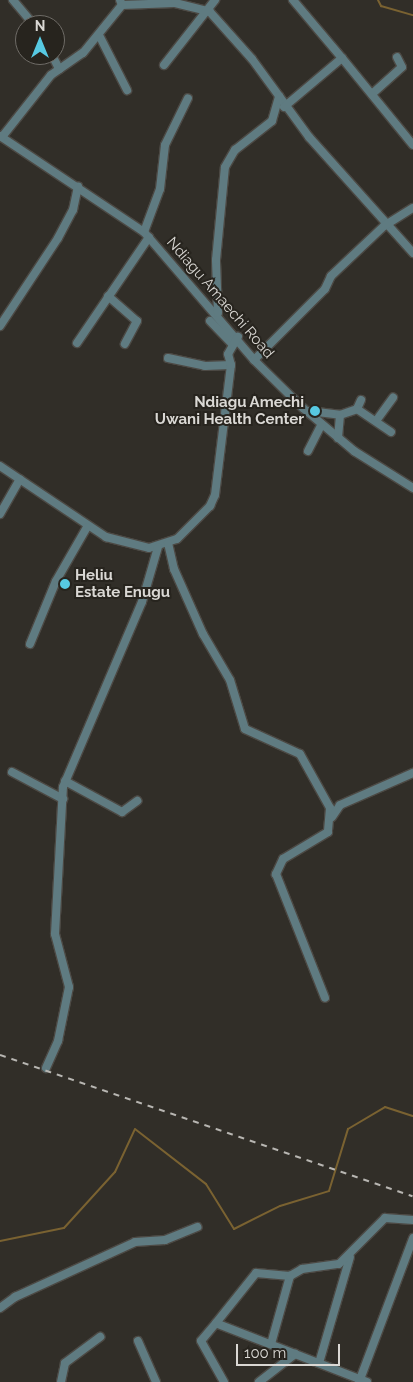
<!DOCTYPE html>
<html>
<head>
<meta charset="utf-8">
<style>
	body { margin:0 }
	#map { position:relative; width:413px; height:1382px; overflow:hidden; background:#312e28; font-family:Raleway,sans-serif }
	div>[style] { position:absolute }
	.stream>* { height:2px; margin:-1px; padding:0 1px; transform-origin:1px; border-radius:1px; background:#7a6231 }
	.roads { filter:drop-shadow(1px 0 #4c4944) drop-shadow(-1px 0 #4c4944) drop-shadow(0 1px #4c4944) drop-shadow(0 -1px #4c4944) }
	.minor>* { height:8px; margin:-4px; padding:0 4px; transform-origin:4px; border-radius:4px; background:#5f7b81 }
	.rail>* { height:2px; margin-top:-1px; transform-origin:0; background:repeating-linear-gradient(90deg,#b8b6b2 0 6px,transparent 0 12px) }
	.dots>* { width:14px; height:14px; translate:-50% -50%; box-sizing:border-box; border:2px solid #27241e; border-radius:50% }
	span { translate:-50% -50%; white-space:nowrap; text-align:center; line-height:1.15; -webkit-text-stroke:4px #27241e; paint-order:stroke }
	.street-label { font-size:15px; color:#dad8d4 }
	.poi-label { font-size:15px; color:#dad8d4; font-weight:700 }
	.right { translate:-100% -50%; text-align:right }
	.left { translate:0 -50%; text-align:left }
	.north { position:absolute; left:15px; top:15px; width:50px; height:50px; box-sizing:border-box; background:#27241e; border:1px solid #6f6c67; border-radius:50%; rotate:0deg; font-size:14px; font-weight:700; line-height:20px; text-align:center; color:#dad8d4 }
	.north::after { content:''; display:block; margin:auto; width:18px; height:22px; background:#57c9e2; clip-path:polygon(50% 0,100% 100%,50% 72%,0 100%) }
	.scale { position:absolute; left:236px; top:1344px; width:104px; height:22px; box-sizing:border-box; border:2px solid #dad8d4; border-top:0; padding-left:6px; font-size:15px; line-height:18px; white-space:nowrap; color:#dad8d4; -webkit-text-stroke:4px #27241e; paint-order:stroke }
</style>
</head>
<body>
<div id="map">
	<div class="stream">
		<div style="left:378px;top:0;width:7px;rotate:63deg"></div>
		<div style="left:381px;top:6px;width:33px;rotate:16deg"></div>
		<div style="left:0;top:1241px;width:65px;rotate:-11.5deg"></div>
		<div style="left:64px;top:1228px;width:76px;rotate:-47.7deg"></div>
		<div style="left:115px;top:1172px;width:47px;rotate:-65.1deg"></div>
		<div style="left:135px;top:1129px;width:90px;rotate:37.8deg"></div>
		<div style="left:206px;top:1184px;width:53px;rotate:58.1deg"></div>
		<div style="left:234px;top:1229px;width:51px;rotate:-26.6deg"></div>
		<div style="left:280px;top:1206px;width:51px;rotate:-17deg"></div>
		<div style="left:329px;top:1191px;width:65px;rotate:-73deg"></div>
		<div style="left:348px;top:1129px;width:43px;rotate:-30.7deg"></div>
		<div style="left:385px;top:1107px;width:29px;rotate:18deg"></div>
	</div>
	<div class="roads">
		<div class="minor">
			<div style="left:13px;top:0;width:33px;rotate:50deg"></div>
			<div style="left:120px;top:0;width:5px;rotate:68deg"></div>
			<div style="left:122px;top:5px;width:53px;rotate:-2.2deg"></div>
			<div style="left:175px;top:3px;width:36px;rotate:14deg"></div>
			<div style="left:210px;top:12px;width:63px;rotate:48.2deg"></div>
			<div style="left:252px;top:59px;width:97px;rotate:53.8deg"></div>
			<div style="left:309px;top:137px;width:156px;rotate:48.1deg"></div>
			<div style="left:293px;top:0;width:76px;rotate:49.8deg"></div>
			<div style="left:99px;top:35px;width:62px;rotate:63deg"></div>
			<div style="left:52px;top:55px;width:16px;rotate:63deg"></div>
			<div style="left:164px;top:65px;width:83px;rotate:-51.9deg"></div>
			<div style="left:372px;top:94px;width:40px;rotate:-42deg"></div>
			<div style="left:402px;top:67px;width:11px;rotate:-117deg"></div>
			<div style="left:284px;top:107px;width:76px;rotate:-40.2deg"></div>
			<div style="left:342px;top:58px;width:112px;rotate:50.8deg"></div>
			<div style="left:0;top:136px;width:173px;rotate:33.7deg"></div>
			<div style="left:144px;top:232px;width:169px;rotate:49.3deg"></div>
			<div style="left:254px;top:360px;width:69px;rotate:44.4deg"></div>
			<div style="left:303px;top:408px;width:67px;rotate:40.1deg"></div>
			<div style="left:354px;top:451px;width:70px;rotate:32.1deg"></div>
			<div style="left:2px;top:137px;width:79px;rotate:-51.7deg"></div>
			<div style="left:51px;top:75px;width:39px;rotate:-35deg"></div>
			<div style="left:83px;top:53px;width:62px;rotate:-50.9deg"></div>
			<div style="left:144px;top:232px;width:46px;rotate:-69.6deg"></div>
			<div style="left:160px;top:189px;width:44px;rotate:-83.5deg"></div>
			<div style="left:165px;top:145px;width:52px;rotate:-63.9deg"></div>
			<div style="left:108px;top:296px;width:38px;rotate:41deg"></div>
			<div style="left:137px;top:321px;width:26px;rotate:118deg"></div>
			<div style="left:218px;top:313px;width:53px;rotate:-92.2deg"></div>
			<div style="left:216px;top:260px;width:93px;rotate:-84.5deg"></div>
			<div style="left:225px;top:167px;width:20px;rotate:-60deg"></div>
			<div style="left:235px;top:150px;width:47px;rotate:-38.1deg"></div>
			<div style="left:272px;top:121px;width:26px;rotate:-74deg"></div>
			<div style="left:210px;top:321px;width:33px;rotate:46deg"></div>
			<div style="left:0;top:326px;width:105px;rotate:-56.6deg"></div>
			<div style="left:58px;top:238px;width:32px;rotate:-62deg"></div>
			<div style="left:73px;top:210px;width:24px;rotate:-78deg"></div>
			<div style="left:77px;top:343px;width:128px;rotate:-55.8deg"></div>
			<div style="left:168px;top:358px;width:38px;rotate:12deg"></div>
			<div style="left:205px;top:366px;width:26px;rotate:-2deg"></div>
			<div style="left:254px;top:360px;width:100px;rotate:-45deg"></div>
			<div style="left:325px;top:289px;width:14px;rotate:-65deg"></div>
			<div style="left:331px;top:276px;width:73px;rotate:-43.3deg"></div>
			<div style="left:384px;top:226px;width:34px;rotate:-32deg"></div>
			<div style="left:357px;top:409px;width:10px;rotate:-66deg"></div>
			<div style="left:309px;top:411px;width:31px;rotate:7deg"></div>
			<div style="left:340px;top:415px;width:18px;rotate:-19deg"></div>
			<div style="left:357px;top:409px;width:41px;rotate:34.1deg"></div>
			<div style="left:376px;top:421px;width:29px;rotate:-54deg"></div>
			<div style="left:338px;top:438px;width:23px;rotate:-85deg"></div>
			<div style="left:308px;top:451px;width:30px;rotate:-63deg"></div>
			<div style="left:0;top:466px;width:128px;rotate:33.8deg"></div>
			<div style="left:106px;top:537px;width:44px;rotate:14.3deg"></div>
			<div style="left:149px;top:548px;width:29px;rotate:-18deg"></div>
			<div style="left:177px;top:539px;width:47px;rotate:-45deg"></div>
			<div style="left:210px;top:506px;width:12px;rotate:-66deg"></div>
			<div style="left:215px;top:495px;width:131px;rotate:-83deg"></div>
			<div style="left:231px;top:365px;width:11px;rotate:-105deg"></div>
			<div style="left:228px;top:354px;width:20px;rotate:-60deg"></div>
			<div style="left:0;top:514px;width:40px;rotate:-60.3deg"></div>
			<div style="left:168px;top:543px;width:27px;rotate:77deg"></div>
			<div style="left:174px;top:569px;width:71px;rotate:66deg"></div>
			<div style="left:203px;top:634px;width:53px;rotate:59.6deg"></div>
			<div style="left:230px;top:680px;width:51px;rotate:73deg"></div>
			<div style="left:245px;top:729px;width:60px;rotate:24.4deg"></div>
			<div style="left:300px;top:754px;width:62px;rotate:60.9deg"></div>
			<div style="left:330px;top:808px;width:24px;rotate:95deg"></div>
			<div style="left:328px;top:832px;width:52px;rotate:149deg"></div>
			<div style="left:283px;top:859px;width:17px;rotate:115deg"></div>
			<div style="left:276px;top:874px;width:133px;rotate:68.4deg"></div>
			<div style="left:30px;top:644px;width:68px;rotate:-67.6deg"></div>
			<div style="left:56px;top:581px;width:62px;rotate:-60.1deg"></div>
			<div style="left:12px;top:772px;width:58px;rotate:27.9deg"></div>
			<div style="left:65px;top:781px;width:65px;rotate:28.5deg"></div>
			<div style="left:122px;top:812px;width:19px;rotate:-36deg"></div>
			<div style="left:332px;top:817px;width:14px;rotate:-56deg"></div>
			<div style="left:340px;top:805px;width:80px;rotate:-23.7deg"></div>
			<div style="left:46px;top:1068px;width:30px;rotate:-66deg"></div>
			<div style="left:58px;top:1041px;width:55px;rotate:-78.5deg"></div>
			<div style="left:69px;top:987px;width:55px;rotate:-104.8deg"></div>
			<div style="left:55px;top:934px;width:147px;rotate:-86.9deg"></div>
			<div style="left:63px;top:787px;width:201px;rotate:-66.9deg"></div>
			<div style="left:142px;top:602px;width:57px;rotate:-73.8deg"></div>
			<div style="left:0;top:1308px;width:19px;rotate:-36deg"></div>
			<div style="left:15px;top:1297px;width:132px;rotate:-24.6deg"></div>
			<div style="left:135px;top:1242px;width:30px;rotate:-4deg"></div>
			<div style="left:165px;top:1240px;width:35px;rotate:-22deg"></div>
			<div style="left:216px;top:1323px;width:23px;rotate:130deg"></div>
			<div style="left:201px;top:1341px;width:47px;rotate:60.7deg"></div>
			<div style="left:138px;top:1341px;width:45px;rotate:66.3deg"></div>
			<div style="left:271px;top:1344px;width:71px;rotate:-74.4deg"></div>
			<div style="left:319px;top:1363px;width:110px;rotate:-73.7deg"></div>
			<div style="left:61px;top:1382px;width:19px;rotate:-78deg"></div>
			<div style="left:65px;top:1363px;width:44px;rotate:-36.6deg"></div>
			<div style="left:259px;top:1382px;width:46px;rotate:-37.9deg"></div>
			<div style="left:359px;top:1382px;width:154px;rotate:-69.4deg"></div>
			<div style="left:367px;top:1382px;width:162px;rotate:-158.7deg"></div>
			<div style="left:216px;top:1323px;width:64px;rotate:-51.3deg"></div>
			<div style="left:256px;top:1273px;width:34px;rotate:5deg"></div>
			<div style="left:290px;top:1276px;width:14px;rotate:-30deg"></div>
			<div style="left:302px;top:1269px;width:37px;rotate:-8deg"></div>
			<div style="left:339px;top:1264px;width:65px;rotate:-45deg"></div>
			<div style="left:385px;top:1218px;width:28px;rotate:4deg"></div>
		</div>
	</div>
	<div class="rail">
		<div style="left:0;top:1055px;width:436px;rotate:18.9deg"></div>
	</div>
	<div class="dots">
		<div style="left:315px;top:411px;background:#57c9e2"></div>
		<div style="left:65px;top:584px;background:#57c9e2"></div>
	</div>
	<div class="street-label">
		<span style="left:220px;top:298px;rotate:49deg">Ndiagu Amaechi Road</span>
	</div>
	<div class="poi-label">
		<span class="right" style="left:304px;top:411px">Ndiagu Amechi<br>Uwani Health Center</span>
		<span class="left" style="left:75px;top:584px">Heliu<br>Estate Enugu</span>
	</div>
	<div class="north">N</div>
	<div class="scale">100 m</div>
</div>
</body>
</html>
